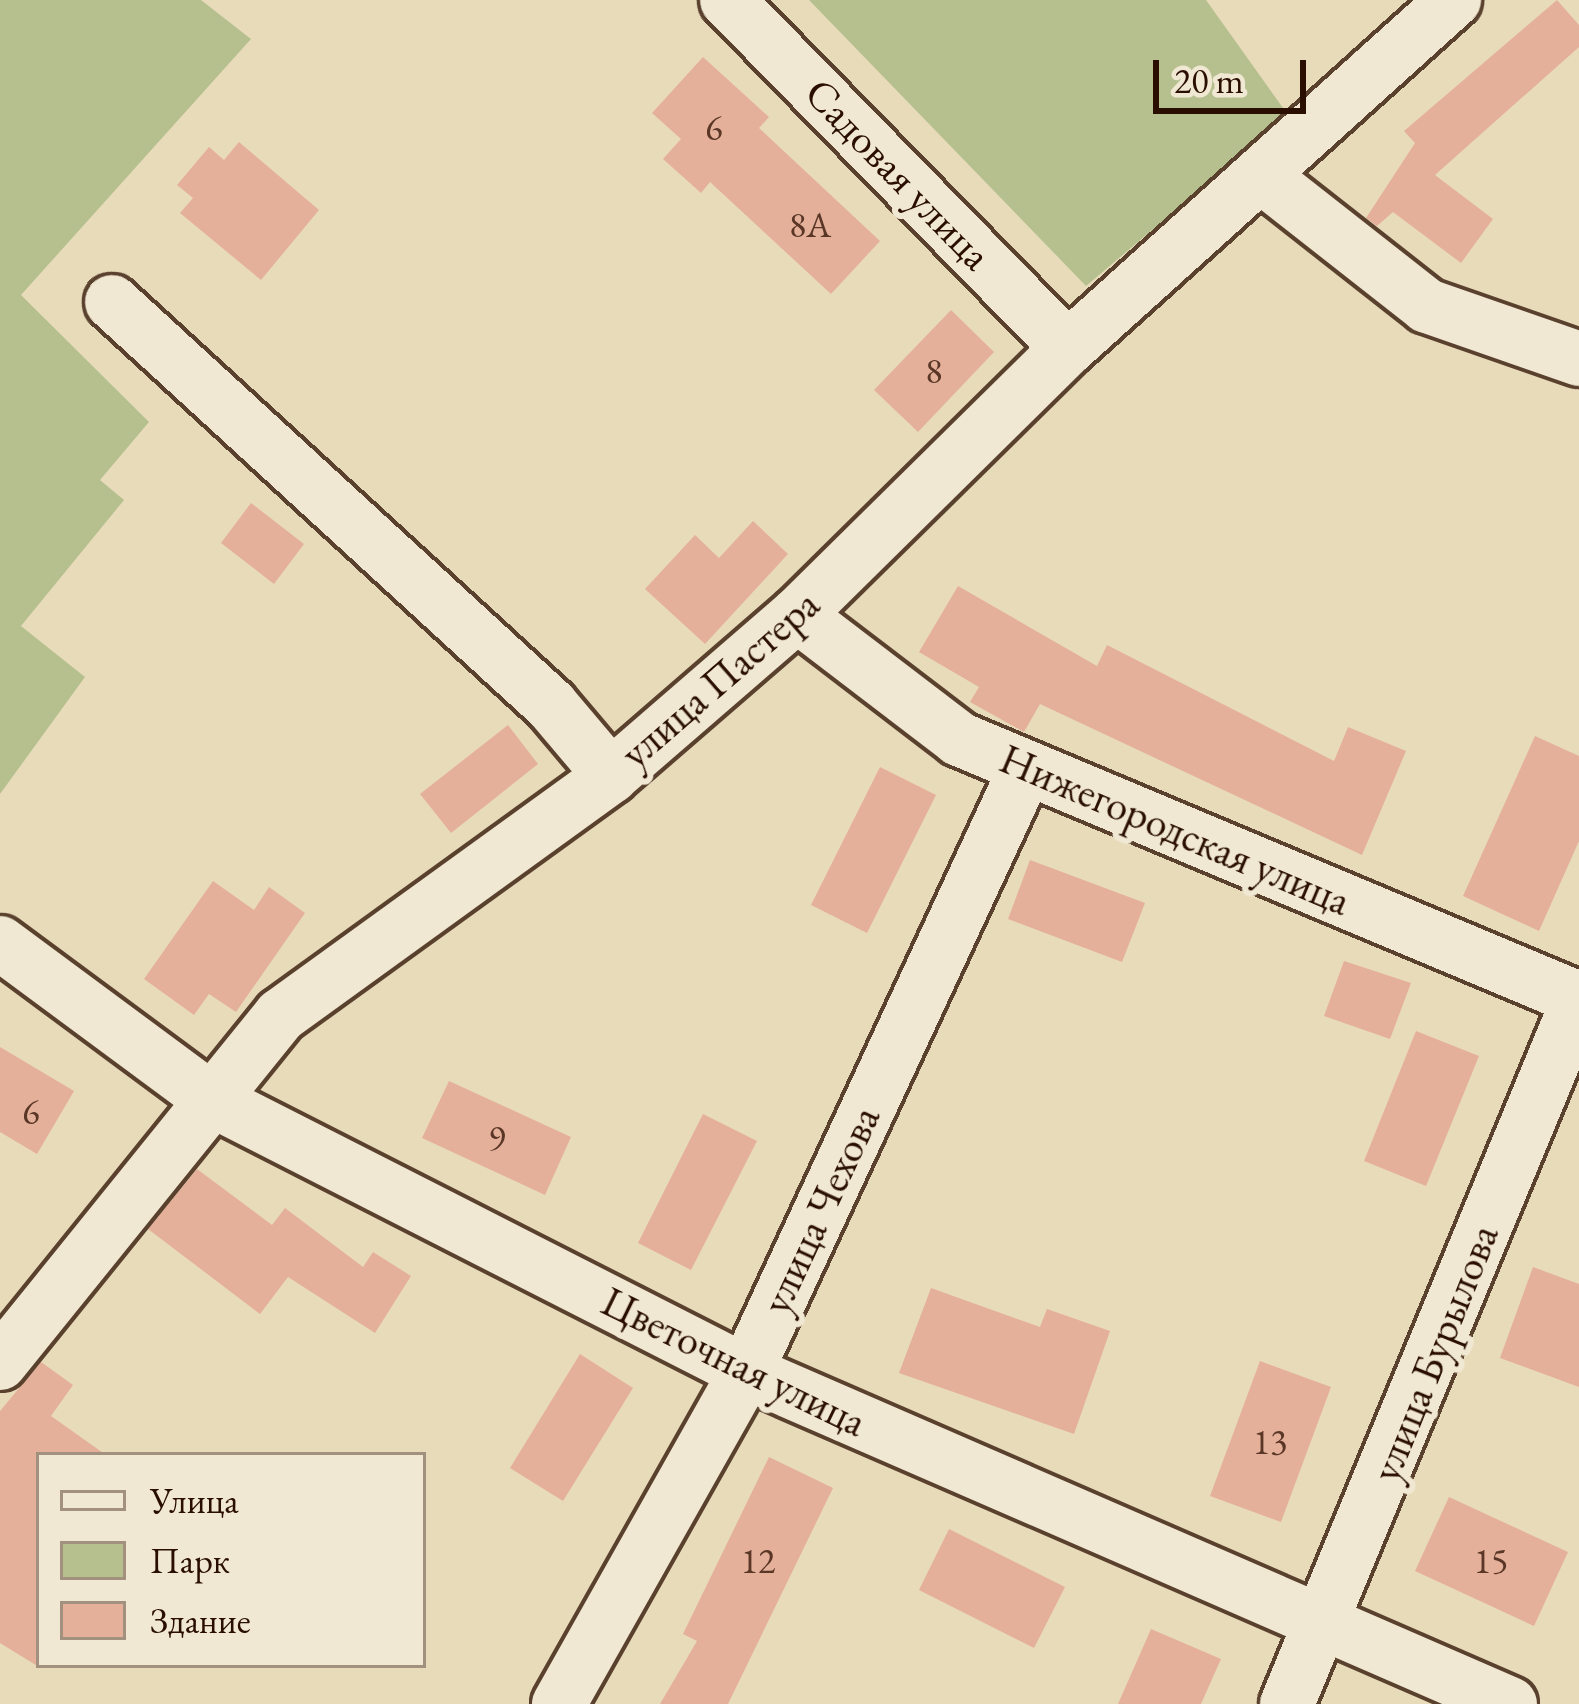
<!DOCTYPE html>
<html>
<head>
<meta charset="utf-8">
<style>
	body { margin:0 }
	#map { position:relative; width:1579px; height:1704px; overflow:hidden; background:#e8dbba; font-family:"EB Garamond",serif }
	div>[style] { position:absolute }
	.green>* { inset:0; background:#b6c08f }
	.building>* { inset:0; background:#e5b09a }
	.roads { filter:drop-shadow(3px 0 #5a412e) drop-shadow(-3px 0 #5a412e) drop-shadow(0 3px #5a412e) drop-shadow(0 -3px #5a412e) }
	.minor>* { height:54px; margin:-27px; padding:0 27px; transform-origin:27px; border-radius:27px; background:#f0e8d2 }
	span { translate:-50% -50%; white-space:nowrap; text-align:center; line-height:1.15; -webkit-text-stroke:12px #f0e8d2; paint-order:stroke }
	.number-label { font-size:36px; color:#593626 }
	.number-label span { -webkit-text-stroke-width:0 }
	.street-label { font-size:42px; color:#2a0e00 }
	.legend { position:absolute; left:36px; top:1452px; width:390px; height:216px; box-sizing:border-box; background:#f0e8d2; border:3px solid #a1917e; margin:0; padding:15px 21px; list-style:none; font-size:36px; color:#2a0e00 }
	.legend li { display:flex; align-items:center; gap:24px; height:60px }
	.legend b { width:60px; border:3px solid #a1917e }
	.scale { position:absolute; left:1153px; top:60px; width:153px; height:54px; box-sizing:border-box; border:6px solid #2a0e00; border-top:0; padding-left:15px; font-size:36px; line-height:42px; white-space:nowrap; color:#2a0e00; -webkit-text-stroke:9px #f0e8d2; paint-order:stroke }
</style>
</head>
<body>
<div id="map">
	<div class="green">
		<div style="clip-path:polygon(0 0,201px 0,251px 39px,21px 295px,149px 422px,100px 480px,124px 500px,21px 626px,85px 677px,0 794px)"></div>
		<div style="clip-path:polygon(809px 0,1206px 0,1288px 115px,1086px 286px)"></div>
	</div>
	<div class="building">
		<div style="clip-path:polygon(1557px 0,1579px 25px,1579px 47px,1435px 175px,1493px 219px,1461px 263px,1393px 212px,1377px 226px,1366px 218px,1415px 143px,1404px 131px)"></div>
		<div style="clip-path:polygon(703px 57px,769px 117px,759px 128px,880px 241px,831px 294px,710px 182px,701px 193px,663px 159px,681px 139px,652px 113px)"></div>
		<div style="clip-path:polygon(239px 142px,319px 210px,261px 280px,180px 213px,193px 198px,177px 185px,209px 147px,224px 160px)"></div>
		<div style="clip-path:polygon(951px 310px,994px 352px,918px 432px,874px 390px)"></div>
		<div style="clip-path:polygon(251px 503px,304px 544px,274px 584px,221px 543px)"></div>
		<div style="clip-path:polygon(753px 521px,788px 554px,705px 644px,645px 589px,695px 535px,719px 558px)"></div>
		<div style="clip-path:polygon(958px 586px,1097px 666px,1107px 645px,1334px 761px,1348px 727px,1406px 751px,1362px 855px,1040px 704px,1024px 732px,970px 702px,979px 687px,919px 652px)"></div>
		<div style="clip-path:polygon(508px 725px,538px 764px,451px 833px,420px 794px)"></div>
		<div style="clip-path:polygon(1535px 736px,1579px 756px,1579px 841px,1539px 931px,1463px 896px)"></div>
		<div style="clip-path:polygon(880px 767px,936px 795px,867px 933px,811px 905px)"></div>
		<div style="clip-path:polygon(1030px 860px,1145px 903px,1122px 962px,1008px 919px)"></div>
		<div style="clip-path:polygon(213px 881px,254px 910px,269px 887px,305px 913px,236px 1012px,209px 994px,194px 1015px,144px 979px)"></div>
		<div style="clip-path:polygon(1344px 961px,1411px 983px,1390px 1039px,1324px 1016px)"></div>
		<div style="clip-path:polygon(1416px 1031px,1479px 1056px,1426px 1186px,1364px 1161px)"></div>
		<div style="clip-path:polygon(0 1047px,74px 1091px,37px 1154px,0 1132px)"></div>
		<div style="clip-path:polygon(449px 1081px,571px 1137px,545px 1195px,422px 1138px)"></div>
		<div style="clip-path:polygon(703px 1114px,757px 1141px,691px 1270px,638px 1243px)"></div>
		<div style="clip-path:polygon(197px 1169px,272px 1225px,285px 1208px,363px 1267px,373px 1252px,411px 1276px,375px 1333px,288px 1277px,260px 1314px,148px 1229px)"></div>
		<div style="clip-path:polygon(1533px 1267px,1579px 1284px,1579px 1387px,1500px 1358px)"></div>
		<div style="clip-path:polygon(931px 1288px,1040px 1327px,1047px 1309px,1110px 1331px,1074px 1434px,899px 1373px)"></div>
		<div style="clip-path:polygon(580px 1354px,633px 1388px,563px 1501px,510px 1468px)"></div>
		<div style="clip-path:polygon(1260px 1361px,1331px 1387px,1281px 1522px,1210px 1496px)"></div>
		<div style="clip-path:polygon(41px 1362px,73px 1385px,51px 1416px,106px 1455px,39px 1455px,39px 1667px,0 1643px,0 1411px)"></div>
		<div style="clip-path:polygon(769px 1457px,833px 1488px,728px 1704px,660px 1704px,697px 1641px,683px 1634px)"></div>
		<div style="clip-path:polygon(1449px 1497px,1568px 1552px,1534px 1626px,1415px 1571px)"></div>
		<div style="clip-path:polygon(949px 1529px,1065px 1587px,1034px 1648px,919px 1590px)"></div>
		<div style="clip-path:polygon(1151px 1629px,1221px 1659px,1201px 1704px,1118px 1704px)"></div>
	</div>
	<div class="roads">
		<div class="minor">
			<div style="left:727px;top:0;width:487px;rotate:45.6deg"></div>
			<div style="left:1264px;top:178px;width:207px;rotate:38.1deg"></div>
			<div style="left:1427px;top:306px;width:161px;rotate:19.2deg"></div>
			<div style="left:112px;top:302px;width:596px;rotate:42.55deg"></div>
			<div style="left:551px;top:705px;width:93px;rotate:49.8deg"></div>
			<div style="left:797px;top:615px;width:204px;rotate:37.4deg"></div>
			<div style="left:959px;top:739px;width:672px;rotate:22.75deg"></div>
			<div style="left:1579px;top:999px;width:763px;rotate:112.5deg"></div>
			<div style="left:0;top:943px;width:264px;rotate:36.5deg"></div>
			<div style="left:212px;top:1100px;width:599px;rotate:26.99deg"></div>
			<div style="left:746px;top:1372px;width:833px;rotate:23.49deg"></div>
			<div style="left:0;top:1363px;width:447px;rotate:-51.1deg"></div>
			<div style="left:281px;top:1015px;width:407px;rotate:-35.9deg"></div>
			<div style="left:611px;top:776px;width:246px;rotate:-40.9deg"></div>
			<div style="left:797px;top:615px;width:380px;rotate:-44.6deg"></div>
			<div style="left:1068px;top:348px;width:520px;rotate:-42.04deg"></div>
			<div style="left:559px;top:1704px;width:381px;rotate:-60.6deg"></div>
			<div style="left:746px;top:1372px;width:666px;rotate:-65.13deg"></div>
		</div>
	</div>
	<div class="number-label">
		<span style="left:714px;top:128px">6</span>
		<span style="left:810px;top:225px">8А</span>
		<span style="left:934px;top:371px">8</span>
		<span style="left:31px;top:1112px">6</span>
		<span style="left:497px;top:1138px">9</span>
		<span style="left:1270px;top:1442px">13</span>
		<span style="left:758px;top:1561px">12</span>
		<span style="left:1491px;top:1561px">15</span>
	</div>
	<div class="street-label">
		<span style="left:898px;top:174px;rotate:46deg">Садовая улица</span>
		<span style="left:720px;top:679px;rotate:-41deg">улица Пастера</span>
		<span style="left:1175px;top:830px;rotate:23deg">Нижегородская улица</span>
		<span style="left:821px;top:1210px;rotate:-65deg">улица Чехова</span>
		<span style="left:1435px;top:1353px;rotate:-68deg">улица Бурылова</span>
		<span style="left:734px;top:1362px;rotate:26deg">Цветочная улица</span>
	</div>
	<ul class="legend">
	<li><b style="height:15px;background:#f0e8d2"></b>Улица</li>
	<li><b style="height:33px;background:#b6c08f"></b>Парк</li>
	<li><b style="height:33px;background:#e5b09a"></b>Здание</li>
	</ul>
	<div class="scale">20 m</div>
</div>
</body>
</html>
